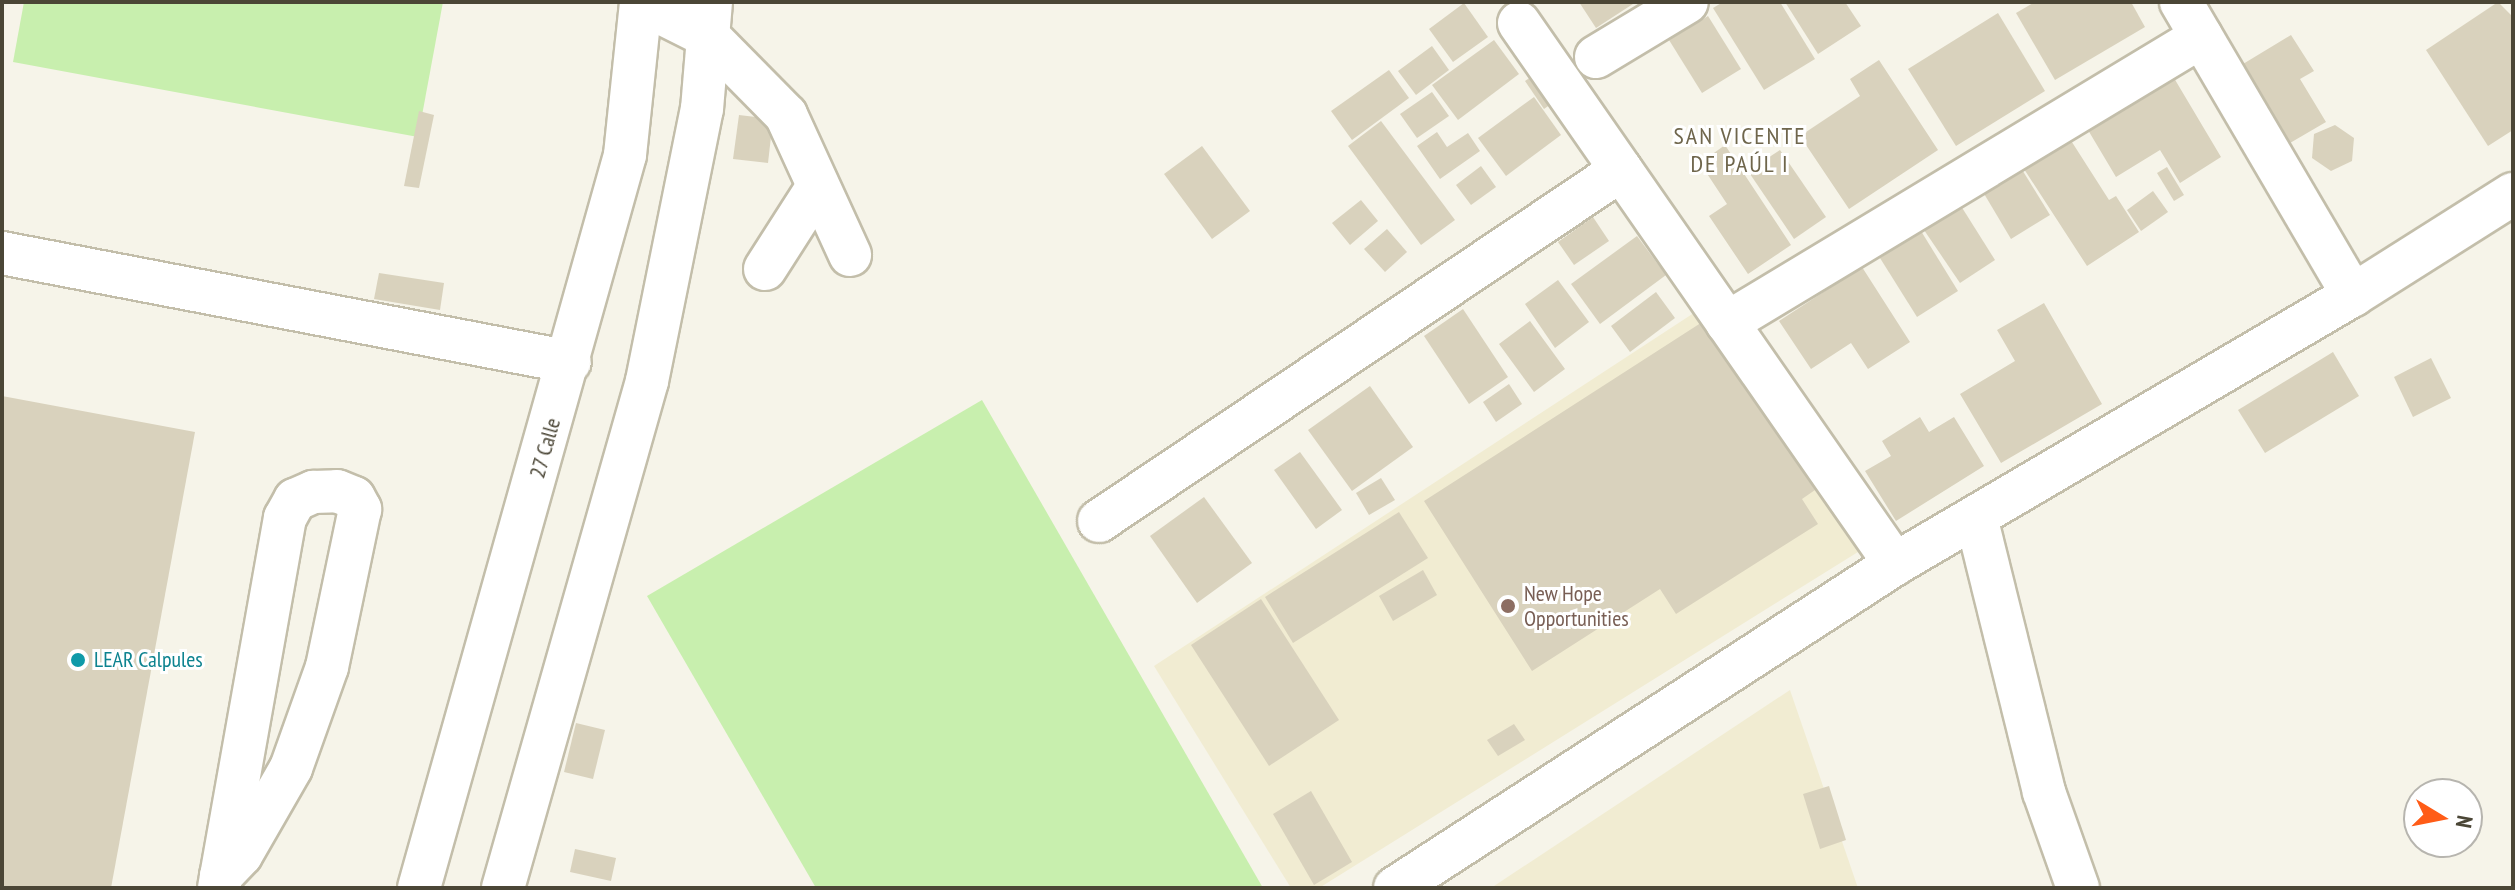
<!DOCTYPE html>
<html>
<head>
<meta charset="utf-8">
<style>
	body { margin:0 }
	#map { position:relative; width:2515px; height:890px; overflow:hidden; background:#f6f4e9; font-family:"PT Sans Narrow",sans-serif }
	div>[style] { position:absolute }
	.education>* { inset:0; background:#f1ecd2 }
	.green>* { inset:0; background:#c8efae }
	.building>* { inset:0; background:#d9d2bd }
	.roads { filter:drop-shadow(2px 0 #c3beaa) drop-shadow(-2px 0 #c3beaa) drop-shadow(0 2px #c3beaa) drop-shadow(0 -2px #c3beaa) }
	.minor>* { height:42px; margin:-21px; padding:0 21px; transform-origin:21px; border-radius:21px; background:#fff }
	.dots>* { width:22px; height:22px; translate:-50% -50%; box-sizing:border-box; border:4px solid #fff; border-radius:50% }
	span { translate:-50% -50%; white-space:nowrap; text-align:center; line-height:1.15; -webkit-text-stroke:6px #fff; paint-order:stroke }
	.street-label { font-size:22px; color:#4b4636 }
	.education-label { font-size:22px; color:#785e54 }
	.left { translate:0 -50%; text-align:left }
	.culture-label { font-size:22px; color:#0d838f }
	.neighbourhood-label { font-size:24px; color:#6f664c; letter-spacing:2px }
	.frame { position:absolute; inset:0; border:4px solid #4b4636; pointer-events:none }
	.north { position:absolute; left:2403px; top:778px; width:80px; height:80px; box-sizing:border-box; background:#fff; border:2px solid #b7b5af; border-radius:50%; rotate:100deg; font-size:22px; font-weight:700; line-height:32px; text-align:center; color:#4b4636 }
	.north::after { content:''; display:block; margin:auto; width:28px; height:36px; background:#ff5c17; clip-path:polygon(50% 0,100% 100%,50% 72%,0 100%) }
</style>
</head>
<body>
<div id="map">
	<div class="education">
		<div style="clip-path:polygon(1703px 307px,1866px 547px,1319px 888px,1291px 888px,1154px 666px)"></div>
		<div style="clip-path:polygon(1790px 690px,1858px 888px,1491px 888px)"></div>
	</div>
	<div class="green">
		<div style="clip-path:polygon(24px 2px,443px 2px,418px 137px,13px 62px)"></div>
		<div style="clip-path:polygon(982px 400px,1263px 888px,816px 888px,647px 596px)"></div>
	</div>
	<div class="building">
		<div style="clip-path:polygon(1579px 2px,1636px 2px,1596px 28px)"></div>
		<div style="clip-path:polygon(1723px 2px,1780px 2px,1815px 59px,1764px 90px,1713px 8px)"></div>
		<div style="clip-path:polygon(1785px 2px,1845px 2px,1861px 26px,1818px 54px)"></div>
		<div style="clip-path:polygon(2035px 2px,2131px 2px,2145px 27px,2055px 80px,2016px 13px)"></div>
		<div style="clip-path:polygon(2498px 2px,2513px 17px,2513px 130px,2488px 146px,2426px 50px)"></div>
		<div style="clip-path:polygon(1464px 3px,1488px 37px,1453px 62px,1429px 29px)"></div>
		<div style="clip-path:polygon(1998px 13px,2045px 91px,1956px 146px,1908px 69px)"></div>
		<div style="clip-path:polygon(1708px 16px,1741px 69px,1702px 93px,1669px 40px)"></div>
		<div style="clip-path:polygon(2291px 35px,2314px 71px,2300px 79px,2326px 122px,2290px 143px,2243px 64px)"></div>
		<div style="clip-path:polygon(1494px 40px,1519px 74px,1458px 120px,1432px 85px)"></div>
		<div style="clip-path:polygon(1432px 46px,1449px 70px,1416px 95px,1398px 71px)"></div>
		<div style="clip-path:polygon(1879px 60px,1938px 150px,1849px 209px,1800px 136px,1860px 96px,1850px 79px)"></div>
		<div style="clip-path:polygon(1547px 66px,1566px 93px,1544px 109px,1525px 81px)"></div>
		<div style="clip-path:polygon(1389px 70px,1409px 98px,1352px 140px,1331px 111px)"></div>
		<div style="clip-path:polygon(2174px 78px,2221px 157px,2180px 183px,2160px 150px,2116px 177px,2088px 130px)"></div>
		<div style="clip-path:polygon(1432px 92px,1449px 116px,1417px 138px,1400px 114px)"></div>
		<div style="clip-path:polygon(1534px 97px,1561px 135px,1506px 176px,1478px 138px)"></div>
		<div style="clip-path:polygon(419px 111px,434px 115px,419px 188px,404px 186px)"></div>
		<div style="clip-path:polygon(739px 115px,773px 119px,768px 163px,733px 159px)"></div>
		<div style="clip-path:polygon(1381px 121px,1455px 220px,1421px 245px,1348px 146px)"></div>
		<div style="clip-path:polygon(2335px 125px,2354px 138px,2352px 161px,2331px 171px,2312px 158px,2314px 134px)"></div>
		<div style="clip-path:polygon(1437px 132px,1447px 147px,1468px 133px,1480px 151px,1440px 179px,1417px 146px)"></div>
		<div style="clip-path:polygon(2070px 139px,2109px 200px,2116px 196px,2139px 232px,2087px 266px,2024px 169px)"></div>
		<div style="clip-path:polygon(1725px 145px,1791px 245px,1748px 274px,1709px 216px,1727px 204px,1700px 163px)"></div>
		<div style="clip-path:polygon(1202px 146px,1250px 211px,1212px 239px,1164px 174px)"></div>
		<div style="clip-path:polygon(1780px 150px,1826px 217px,1794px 239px,1748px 171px)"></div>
		<div style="clip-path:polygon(1481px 166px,1496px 187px,1471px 205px,1456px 185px)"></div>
		<div style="clip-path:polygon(2167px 167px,2184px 195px,2174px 201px,2157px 173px)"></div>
		<div style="clip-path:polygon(2021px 168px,2050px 215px,2011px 239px,1983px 192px)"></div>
		<div style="clip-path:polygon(2153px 191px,2168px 212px,2141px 231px,2127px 210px)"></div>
		<div style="clip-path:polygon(1361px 200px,1378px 221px,1350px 245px,1332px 223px)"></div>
		<div style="clip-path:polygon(1961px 206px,1995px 260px,1960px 283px,1924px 230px)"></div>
		<div style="clip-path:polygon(1593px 217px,1609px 241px,1574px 265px,1558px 242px)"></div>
		<div style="clip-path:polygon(1387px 229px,1407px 252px,1385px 272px,1364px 249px)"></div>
		<div style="clip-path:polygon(1921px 231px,1958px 291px,1917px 317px,1880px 258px)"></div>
		<div style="clip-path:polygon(1637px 236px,1666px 275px,1600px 324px,1571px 284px)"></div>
		<div style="clip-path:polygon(1862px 267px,1910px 342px,1868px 369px,1851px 343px,1811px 369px,1779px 321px)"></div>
		<div style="clip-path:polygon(379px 273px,444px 283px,440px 310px,374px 299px)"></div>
		<div style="clip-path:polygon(1558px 280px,1589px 322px,1555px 348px,1525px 304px)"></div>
		<div style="clip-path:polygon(1656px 292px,1675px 318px,1630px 352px,1611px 326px)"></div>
		<div style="clip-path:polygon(2044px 303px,2102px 404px,2001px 463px,1960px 394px,2015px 361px,1997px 330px)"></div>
		<div style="clip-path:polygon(1463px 309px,1508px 377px,1469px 404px,1424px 336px)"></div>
		<div style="clip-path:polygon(1707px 319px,1815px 490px,1802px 499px,1818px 524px,1676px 614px,1660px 589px,1532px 671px,1424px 501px)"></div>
		<div style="clip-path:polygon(1530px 321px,1565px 369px,1534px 392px,1499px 344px)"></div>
		<div style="clip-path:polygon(2333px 352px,2359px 396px,2265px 453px,2238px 410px)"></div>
		<div style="clip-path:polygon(2431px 358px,2451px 398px,2413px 417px,2394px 377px)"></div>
		<div style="clip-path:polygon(1509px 384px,1522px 404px,1496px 422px,1483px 402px)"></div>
		<div style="clip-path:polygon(1370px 386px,1413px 447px,1352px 491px,1308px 430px)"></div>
		<div style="clip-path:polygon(2px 396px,195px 432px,111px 888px,2px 888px)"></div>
		<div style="clip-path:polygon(1920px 417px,1929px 432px,1954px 417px,1984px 466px,1896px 521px,1865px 471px,1891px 456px,1882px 441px)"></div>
		<div style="clip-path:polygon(1300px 452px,1342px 510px,1316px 529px,1274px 470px)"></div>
		<div style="clip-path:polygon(1381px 478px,1395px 500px,1369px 515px,1356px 493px)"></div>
		<div style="clip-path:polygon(1204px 497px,1252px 563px,1197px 603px,1150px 536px)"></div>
		<div style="clip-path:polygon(1399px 512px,1428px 558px,1293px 643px,1265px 597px)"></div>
		<div style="clip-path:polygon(1423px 570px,1437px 595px,1393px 621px,1379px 596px)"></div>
		<div style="clip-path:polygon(1261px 599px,1339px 720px,1269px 766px,1191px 645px)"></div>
		<div style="clip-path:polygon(576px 723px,605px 730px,593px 779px,564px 772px)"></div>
		<div style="clip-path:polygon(1514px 724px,1525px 740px,1498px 756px,1487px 740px)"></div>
		<div style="clip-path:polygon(1829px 786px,1846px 840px,1820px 849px,1803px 794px)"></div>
		<div style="clip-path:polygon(1311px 791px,1352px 862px,1314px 885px,1273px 814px)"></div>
		<div style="clip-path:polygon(575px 849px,616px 858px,611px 881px,570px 872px)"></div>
	</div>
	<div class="roads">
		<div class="minor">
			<div style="left:2181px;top:2px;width:340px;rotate:59.6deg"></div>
			<div style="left:641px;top:3px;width:76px;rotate:26.6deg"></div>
			<div style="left:709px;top:37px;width:110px;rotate:45.4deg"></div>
			<div style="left:786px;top:115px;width:154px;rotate:65.4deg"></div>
			<div style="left:1519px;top:23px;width:659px;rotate:55.2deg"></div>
			<div style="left:1596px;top:57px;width:106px;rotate:-31.1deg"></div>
			<div style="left:2px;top:253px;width:578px;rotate:10.86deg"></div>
			<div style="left:765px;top:269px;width:98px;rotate:-57.4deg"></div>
			<div style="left:1727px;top:323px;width:554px;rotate:-31.11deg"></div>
			<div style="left:1976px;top:517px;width:283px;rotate:76.1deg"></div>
			<div style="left:2044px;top:792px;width:102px;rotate:70.5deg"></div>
			<div style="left:1099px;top:521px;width:629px;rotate:-33.92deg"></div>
			<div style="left:219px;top:888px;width:376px;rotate:-79.9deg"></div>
			<div style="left:285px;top:518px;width:21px;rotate:-61deg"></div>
			<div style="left:295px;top:500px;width:20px;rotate:-24deg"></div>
			<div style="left:313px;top:492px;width:24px;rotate:-2deg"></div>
			<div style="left:337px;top:491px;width:18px;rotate:22deg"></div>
			<div style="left:354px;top:498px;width:13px;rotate:61deg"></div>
			<div style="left:360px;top:509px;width:161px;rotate:101.8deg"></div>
			<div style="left:327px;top:667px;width:107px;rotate:109.6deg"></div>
			<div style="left:291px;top:768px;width:100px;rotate:119.9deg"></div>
			<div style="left:241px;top:855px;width:29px;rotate:134deg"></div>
			<div style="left:419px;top:888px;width:761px;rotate:-74.3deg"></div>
			<div style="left:625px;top:155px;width:154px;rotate:-84deg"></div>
			<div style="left:503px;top:888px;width:527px;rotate:-74.14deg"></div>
			<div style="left:647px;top:381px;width:278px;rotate:-78.6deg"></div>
			<div style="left:702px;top:109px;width:107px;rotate:-85.2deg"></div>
			<div style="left:1395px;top:888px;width:596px;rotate:-32.94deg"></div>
			<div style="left:1895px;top:564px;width:531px;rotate:-30.43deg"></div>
			<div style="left:2353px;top:295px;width:189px;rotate:-32.3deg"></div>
		</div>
	</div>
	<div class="dots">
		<div style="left:1508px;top:606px;background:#8d6e63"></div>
		<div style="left:78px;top:660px;background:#0f9aa8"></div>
	</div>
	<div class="street-label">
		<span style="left:545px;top:448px;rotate:-74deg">27 Calle</span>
	</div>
	<div class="education-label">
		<span class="left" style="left:1524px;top:606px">New Hope<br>Opportunities</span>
	</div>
	<div class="culture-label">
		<span class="left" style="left:94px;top:660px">LEAR Calpules</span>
	</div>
	<div class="neighbourhood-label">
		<span style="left:1740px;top:150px">SAN VICENTE<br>DE PAÚL I</span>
	</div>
	<div class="frame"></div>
	<div class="north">N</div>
</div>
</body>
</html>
